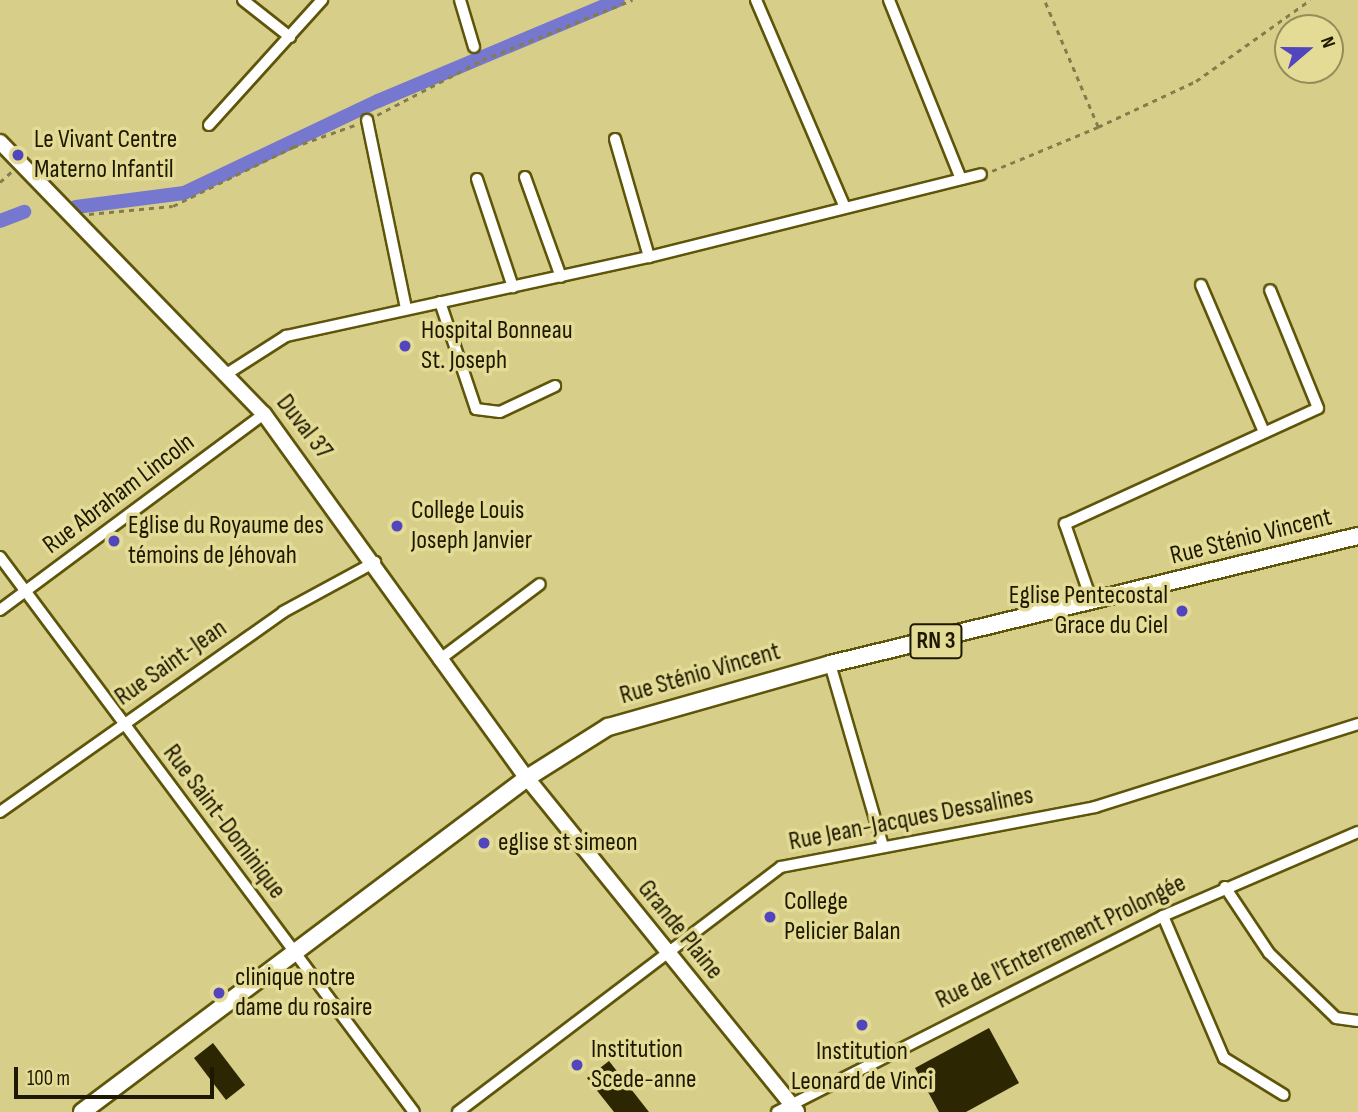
<!DOCTYPE html>
<html>
<head>
<meta charset="utf-8">
<style>
	body { margin:0 }
	#map { position:relative; width:1358px; height:1112px; overflow:hidden; background:#d7ce89; font-family:"Sofia Sans Condensed",sans-serif }
	div>[style] { position:absolute }
	.canal>* { height:14px; margin:-7px; padding:0 7px; transform-origin:7px; border-radius:7px; background:#7677ce }
	.building>* { inset:0; background:#2c2702 }
	.path>* { height:2.5px; margin-top:-1.25px; transform-origin:0; background:repeating-linear-gradient(90deg,#837d4b 0 5px,transparent 0 10px) }
	.roads { filter:drop-shadow(2px 0 #5e5509) drop-shadow(-2px 0 #5e5509) drop-shadow(0 2px #5e5509) drop-shadow(0 -2px #5e5509) }
	.street>* { height:10px; margin:-5px; padding:0 5px; transform-origin:5px; border-radius:5px; background:#fff }
	.secondary>* { height:14px; margin:-7px; padding:0 7px; transform-origin:7px; border-radius:7px; background:#fff }
	.primary>* { height:16px; margin:-8px; padding:0 8px; transform-origin:8px; border-radius:8px; background:#fff }
	.dots>* { width:19px; height:19px; translate:-50% -50%; box-sizing:border-box; border:4px solid #e4db96; border-radius:50% }
	span { translate:-50% -50%; white-space:nowrap; text-align:center; line-height:1.15; -webkit-text-stroke:7px #e4db96; paint-order:stroke }
	.shield-label span { padding:2px 5px; background:#e4db96; border:2px solid; border-radius:5px; -webkit-text-stroke-width:0 }
	.shield-label { font-size:24px; color:#1d1900; font-weight:700 }
	.poi-label { font-size:26px; color:#1d1900 }
	.left { translate:0 -50%; text-align:left }
	.right { translate:-100% -50%; text-align:right }
	.street-label { font-size:26px; color:#1d1900 }
	.north { position:absolute; left:1274px; top:14px; width:70px; height:70px; box-sizing:border-box; background:#e4db96; border:2px solid #948d5a; border-radius:50%; rotate:70deg; font-size:19px; font-weight:700; line-height:28px; text-align:center; color:#1d1900 }
	.north::after { content:''; display:block; margin:auto; width:24px; height:32px; background:#5246be; clip-path:polygon(50% 0,100% 100%,50% 72%,0 100%) }
	.scale { position:absolute; left:14px; top:1067px; width:200px; height:32px; box-sizing:border-box; border:4px solid #1d1900; border-top:0; padding-left:9px; font-size:21px; line-height:24px; white-space:nowrap; color:#1d1900; -webkit-text-stroke:5px #e4db96; paint-order:stroke }
</style>
</head>
<body>
<div id="map">
	<div class="canal">
		<div style="left:76px;top:207px;width:109px;rotate:-7.4deg"></div>
		<div style="left:184px;top:193px;width:215px;rotate:-25.4deg"></div>
		<div style="left:378px;top:101px;width:260px;rotate:-22.8deg"></div>
		<div style="left:0;top:221px;width:26px;rotate:-21deg"></div>
	</div>
	<div class="building">
		<div style="clip-path:polygon(989px 1028px,1019px 1083px,966px 1112px,939px 1112px,915px 1068px)"></div>
		<div style="clip-path:polygon(213px 1043px,245px 1085px,226px 1100px,194px 1058px)"></div>
		<div style="clip-path:polygon(609px 1061px,649px 1112px,614px 1112px,587px 1078px)"></div>
	</div>
	<div class="path">
		<div style="left:377px;top:115px;width:119px;rotate:-27.6deg"></div>
		<div style="left:482px;top:60px;width:162px;rotate:-21.8deg"></div>
		<div style="left:1098px;top:127px;width:108px;rotate:-25.1deg"></div>
		<div style="left:1196px;top:81px;width:140px;rotate:-35.4deg"></div>
		<div style="left:992px;top:171px;width:115px;rotate:-22.5deg"></div>
		<div style="left:1098px;top:127px;width:138px;rotate:-113deg"></div>
		<div style="left:0;top:182px;width:15px;rotate:-42deg"></div>
		<div style="left:89px;top:214px;width:84px;rotate:-5.4deg"></div>
		<div style="left:173px;top:206px;width:134px;rotate:-26.2deg"></div>
		<div style="left:293px;top:147px;width:66px;rotate:-19.5deg"></div>
	</div>
	<div class="roads">
		<div class="street">
			<div style="left:243px;top:0;width:60px;rotate:38.2deg"></div>
			<div style="left:460px;top:0;width:49px;rotate:73.4deg"></div>
			<div style="left:756px;top:0;width:226px;rotate:66.8deg"></div>
			<div style="left:889px;top:0;width:193px;rotate:68.1deg"></div>
			<div style="left:367px;top:120px;width:193px;rotate:78.3deg"></div>
			<div style="left:209px;top:125px;width:169px;rotate:-47.9deg"></div>
			<div style="left:615px;top:139px;width:123px;rotate:73.9deg"></div>
			<div style="left:525px;top:177px;width:106px;rotate:70.2deg"></div>
			<div style="left:477px;top:179px;width:114px;rotate:71.6deg"></div>
			<div style="left:1201px;top:285px;width:160px;rotate:66.8deg"></div>
			<div style="left:440px;top:302px;width:113px;rotate:71.4deg"></div>
			<div style="left:476px;top:409px;width:24px;rotate:7deg"></div>
			<div style="left:500px;top:412px;width:61px;rotate:-25.3deg"></div>
			<div style="left:228px;top:373px;width:69px;rotate:-32.5deg"></div>
			<div style="left:286px;top:336px;width:371px;rotate:-12.3deg"></div>
			<div style="left:649px;top:257px;width:342px;rotate:-14deg"></div>
			<div style="left:0;top:557px;width:692px;rotate:53.28deg"></div>
			<div style="left:1092px;top:602px;width:83px;rotate:-109.1deg"></div>
			<div style="left:1065px;top:524px;width:278px;rotate:-24.6deg"></div>
			<div style="left:1318px;top:408px;width:127px;rotate:-112.1deg"></div>
			<div style="left:0;top:610px;width:329px;rotate:-36.6deg"></div>
			<div style="left:439px;top:660px;width:126px;rotate:-37deg"></div>
			<div style="left:830px;top:664px;width:190px;rotate:73.8deg"></div>
			<div style="left:0;top:812px;width:347px;rotate:-35.2deg"></div>
			<div style="left:283px;top:612px;width:105px;rotate:-28.5deg"></div>
			<div style="left:1225px;top:887px;width:79px;rotate:56.3deg"></div>
			<div style="left:1269px;top:953px;width:93px;rotate:44.1deg"></div>
			<div style="left:1336px;top:1018px;width:22px;rotate:8deg"></div>
			<div style="left:1163px;top:916px;width:155px;rotate:66.8deg"></div>
			<div style="left:1224px;top:1058px;width:70px;rotate:31.7deg"></div>
			<div style="left:458px;top:1112px;width:405px;rotate:-37.2deg"></div>
			<div style="left:781px;top:867px;width:320px;rotate:-10.8deg"></div>
			<div style="left:1095px;top:807px;width:276px;rotate:-17.5deg"></div>
			<div style="left:777px;top:1112px;width:433px;rotate:-26.9deg"></div>
			<div style="left:1163px;top:916px;width:212px;rotate:-23.3deg"></div>
		</div>
		<div class="secondary">
			<div style="left:0;top:142px;width:379px;rotate:45.9deg"></div>
			<div style="left:264px;top:414px;width:449px;rotate:54.2deg"></div>
			<div style="left:527px;top:778px;width:429px;rotate:51deg"></div>
		</div>
		<div class="primary">
			<div style="left:82px;top:1112px;width:556px;rotate:-36.89deg"></div>
			<div style="left:527px;top:778px;width:96px;rotate:-32.2deg"></div>
			<div style="left:608px;top:727px;width:231px;rotate:-15.8deg"></div>
			<div style="left:830px;top:664px;width:543px;rotate:-13.63deg"></div>
		</div>
	</div>
	<div class="dots">
		<div style="left:18px;top:155px;background:#5246be"></div>
		<div style="left:405px;top:346px;background:#5246be"></div>
		<div style="left:397px;top:526px;background:#5246be"></div>
		<div style="left:114px;top:541px;background:#5246be"></div>
		<div style="left:1182px;top:611px;background:#5246be"></div>
		<div style="left:484px;top:843px;background:#5246be"></div>
		<div style="left:770px;top:917px;background:#5246be"></div>
		<div style="left:219px;top:993px;background:#5246be"></div>
		<div style="left:862px;top:1025px;background:#5246be"></div>
		<div style="left:577px;top:1065px;background:#5246be"></div>
	</div>
	<div class="shield-label">
		<span style="left:936px;top:641px">RN 3</span>
	</div>
	<div class="poi-label">
		<span class="left" style="left:34px;top:155px">Le Vivant Centre<br>Materno Infantil</span>
		<span class="left" style="left:421px;top:346px">Hospital Bonneau<br>St. Joseph</span>
		<span class="left" style="left:411px;top:526px">College Louis<br>Joseph Janvier</span>
		<span class="left" style="left:128px;top:541px">Eglise du Royaume des<br>témoins de Jéhovah</span>
		<span class="right" style="left:1168px;top:611px">Eglise Pentecostal<br>Grace du Ciel</span>
		<span class="left" style="left:498px;top:843px">eglise st simeon</span>
		<span class="left" style="left:784px;top:917px">College<br>Pelicier Balan</span>
		<span class="left" style="left:235px;top:993px">clinique notre<br>dame du rosaire</span>
		<span class="left" style="left:591px;top:1065px">Institution<br>Scede-anne</span>
		<span style="left:862px;top:1067px">Institution<br>Leonard de Vinci</span>
	</div>
	<div class="street-label">
		<span style="left:304px;top:427px;rotate:52deg">Duval 37</span>
		<span style="left:119px;top:494px;rotate:-37deg">Rue Abraham Lincoln</span>
		<span style="left:1251px;top:537px;rotate:-14deg">Rue Sténio Vincent</span>
		<span style="left:171px;top:663px;rotate:-35deg">Rue Saint-Jean</span>
		<span style="left:700px;top:674px;rotate:-16deg">Rue Sténio Vincent</span>
		<span style="left:911px;top:819px;rotate:-11deg">Rue Jean-Jacques Dessalines</span>
		<span style="left:224px;top:822px;rotate:53deg">Rue Saint-Dominique</span>
		<span style="left:680px;top:930px;rotate:51deg">Grande Plaine</span>
		<span style="left:1061px;top:942px;rotate:-26deg">Rue de l'Enterrement Prolongée</span>
	</div>
	<div class="north">N</div>
	<div class="scale">100 m</div>
</div>
</body>
</html>
